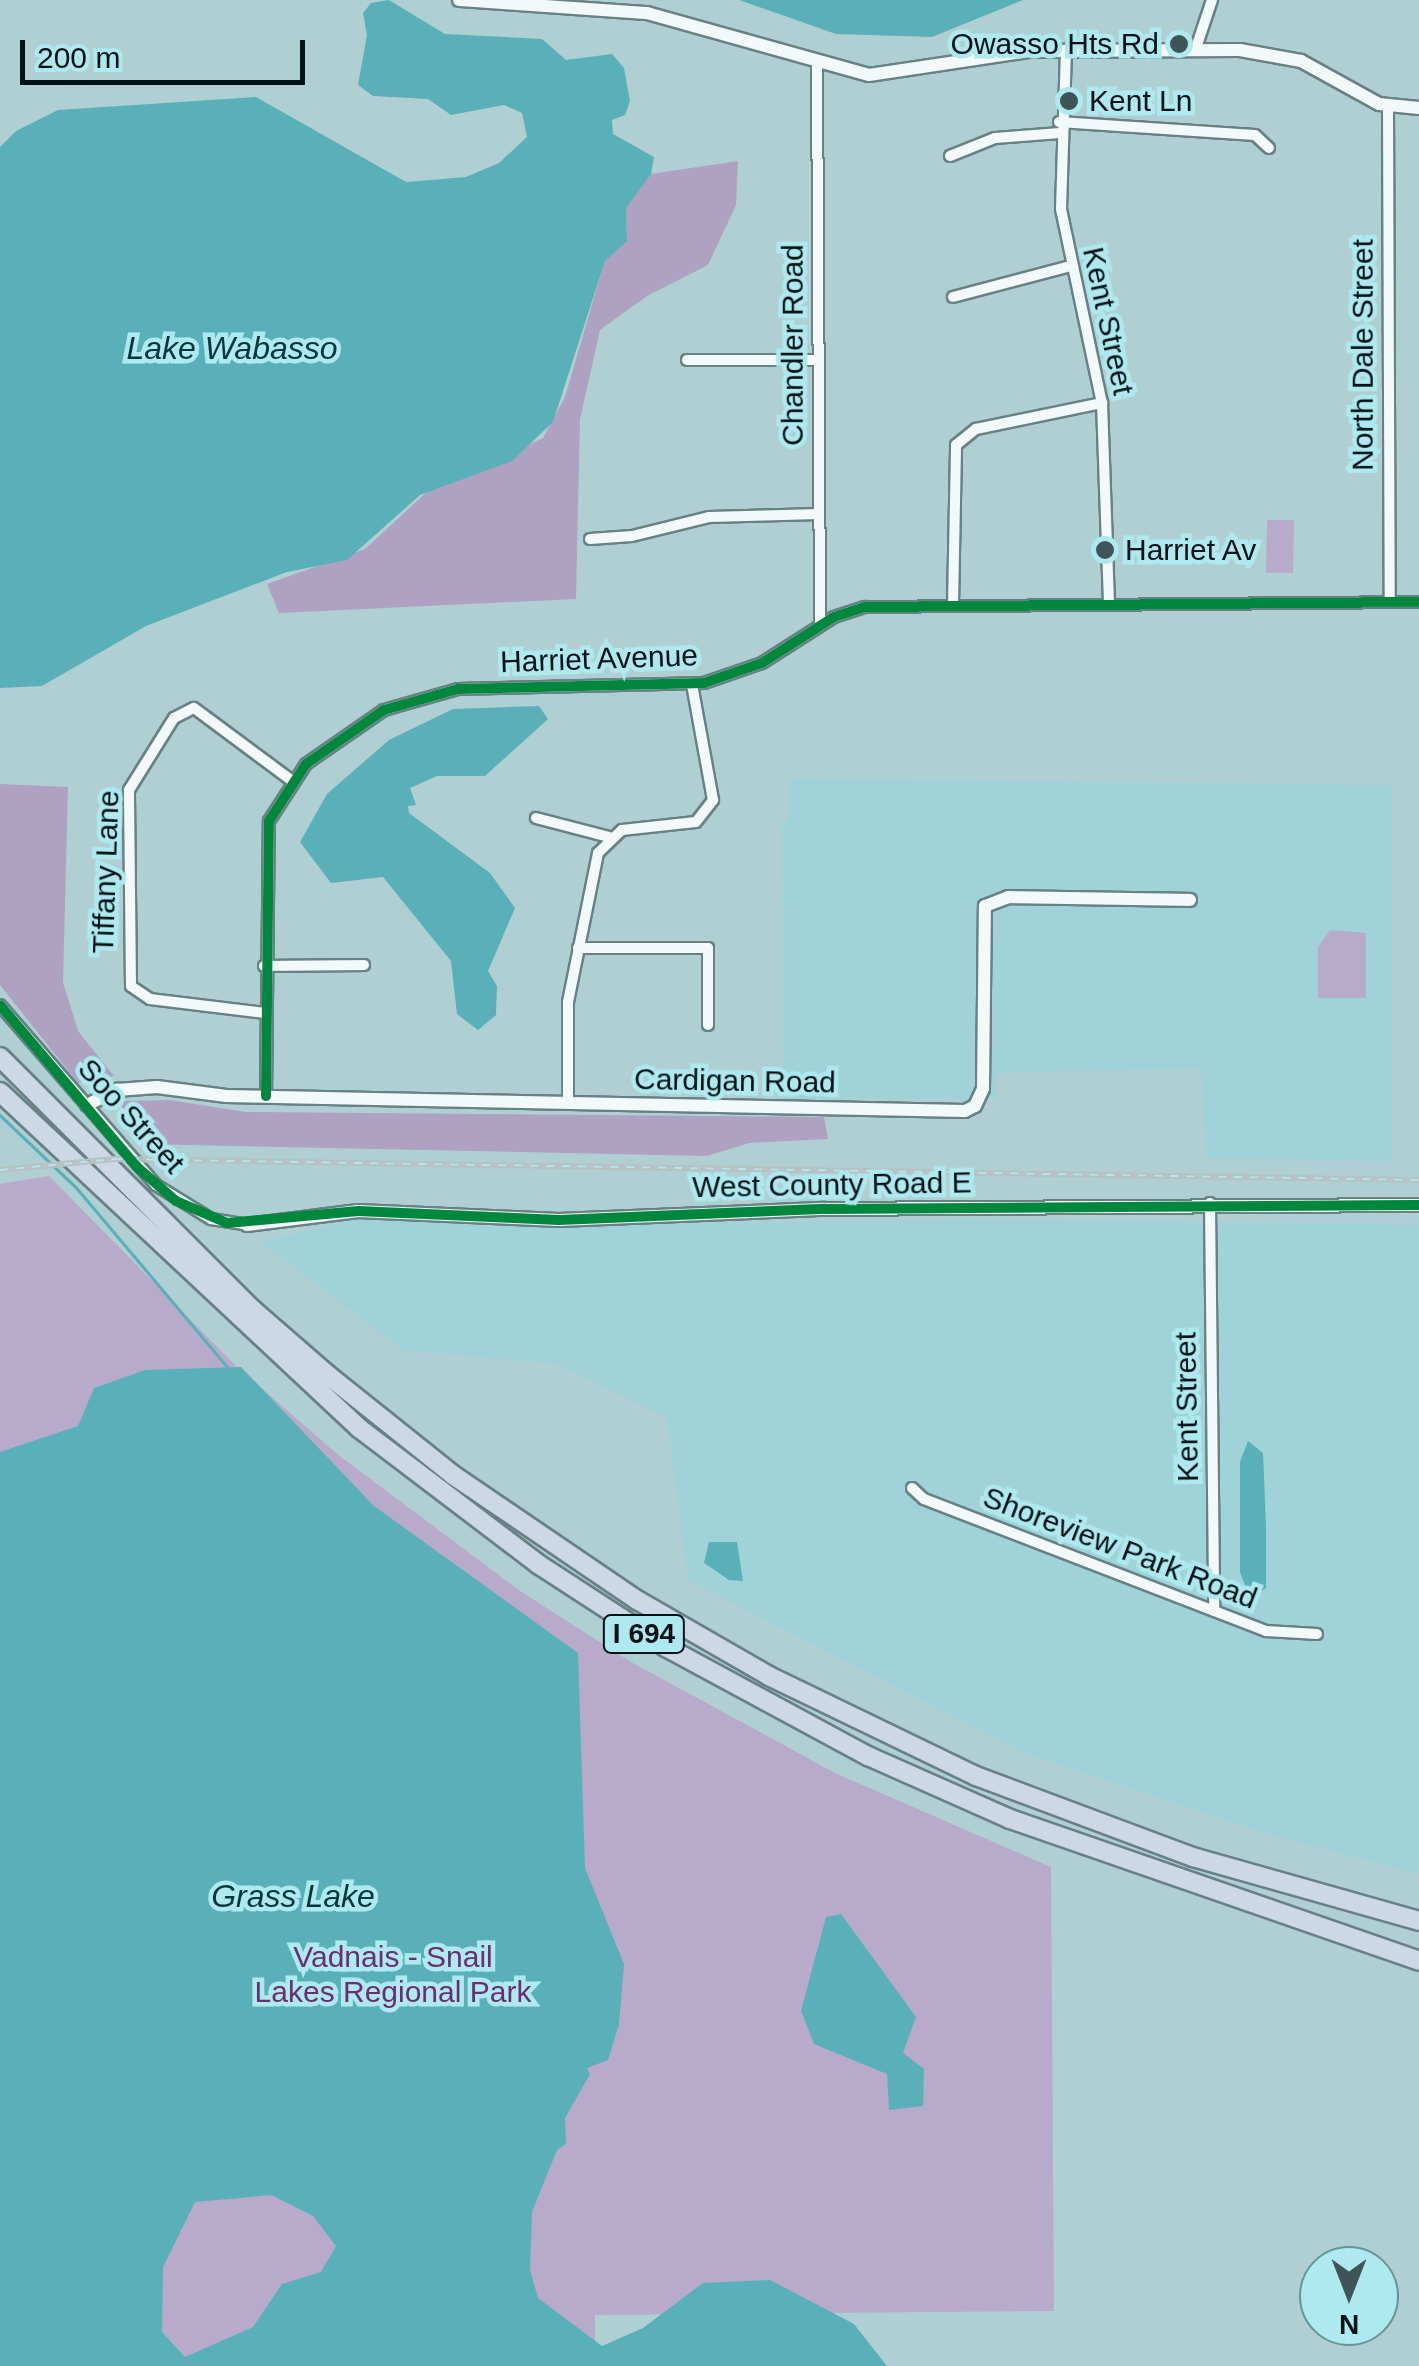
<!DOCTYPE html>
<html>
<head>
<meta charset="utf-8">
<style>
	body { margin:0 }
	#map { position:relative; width:1419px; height:2366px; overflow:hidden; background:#b0cfd3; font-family:Arial,sans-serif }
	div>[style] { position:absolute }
	.built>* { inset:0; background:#9fd3d9 }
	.green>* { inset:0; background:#b8aaca }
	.forest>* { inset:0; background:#afa1c1 }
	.water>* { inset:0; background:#59b0b9 }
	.stream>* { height:2.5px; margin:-1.25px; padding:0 1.25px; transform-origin:1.25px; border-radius:1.25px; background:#59b0b9 }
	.roads { filter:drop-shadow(2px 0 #678184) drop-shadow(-2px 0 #678184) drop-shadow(0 2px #678184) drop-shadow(0 -2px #678184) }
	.minor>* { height:10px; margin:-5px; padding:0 5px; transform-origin:5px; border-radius:5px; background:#f3f8f8 }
	.tertiary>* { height:12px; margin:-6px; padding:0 6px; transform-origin:6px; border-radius:6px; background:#f3f8f8 }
	.motorway>* { height:18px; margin:-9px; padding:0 9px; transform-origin:9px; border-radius:9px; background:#cdd8e6 }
	.rail>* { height:6px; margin-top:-3px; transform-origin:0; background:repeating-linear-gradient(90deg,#ade9ef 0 8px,#b8c1c3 0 16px); box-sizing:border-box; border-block:2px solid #b8c1c3 }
	.cycleway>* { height:10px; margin:-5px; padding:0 5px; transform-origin:5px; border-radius:5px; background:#00873e }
	.dots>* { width:28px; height:28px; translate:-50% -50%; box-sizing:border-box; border:5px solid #ade9ef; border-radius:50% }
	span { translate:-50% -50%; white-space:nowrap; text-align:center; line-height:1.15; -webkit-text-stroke:9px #ade9ef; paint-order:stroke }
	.shield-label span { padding:2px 8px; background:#ade9ef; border:2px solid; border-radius:8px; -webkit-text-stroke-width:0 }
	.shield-label { font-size:28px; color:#001215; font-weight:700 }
	.poi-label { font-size:30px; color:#001215 }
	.right { translate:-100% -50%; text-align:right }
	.left { translate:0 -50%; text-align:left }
	.street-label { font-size:30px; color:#001215 }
	.park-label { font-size:30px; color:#6c2d71 }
	.water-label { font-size:32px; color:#02373c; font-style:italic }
	.north { position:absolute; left:1299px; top:2246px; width:100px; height:100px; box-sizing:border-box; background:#ade9ef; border:2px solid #689398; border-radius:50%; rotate:180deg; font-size:28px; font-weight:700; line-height:40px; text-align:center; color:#001215 }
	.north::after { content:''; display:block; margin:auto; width:35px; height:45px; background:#3e5458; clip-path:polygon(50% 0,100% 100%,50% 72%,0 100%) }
	.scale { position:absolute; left:20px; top:40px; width:285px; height:45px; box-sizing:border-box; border:5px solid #001215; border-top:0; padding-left:12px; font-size:30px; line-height:35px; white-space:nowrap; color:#001215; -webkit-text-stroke:8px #ade9ef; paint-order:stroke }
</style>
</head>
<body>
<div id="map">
	<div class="built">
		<div style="clip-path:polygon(789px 779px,1392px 785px,1392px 1161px,1206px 1158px,1201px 1068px,997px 1073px,996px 1099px,783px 1099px,782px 826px,789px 818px)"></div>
		<div style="clip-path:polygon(359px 1219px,502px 1227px,971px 1219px,1419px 1225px,1419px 1874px,1272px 1835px,1025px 1753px,688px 1580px,667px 1418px,558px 1364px,403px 1350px,261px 1242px)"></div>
	</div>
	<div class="green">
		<div style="clip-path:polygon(1267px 520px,1294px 520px,1293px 573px,1266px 573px)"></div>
		<div style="clip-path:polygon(1330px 930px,1366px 933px,1366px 998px,1318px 998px,1318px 947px)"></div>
		<div style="clip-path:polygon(49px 1176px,233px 1363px,337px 1454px,520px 1591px,631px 1662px,835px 1773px,1051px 1867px,1054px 2311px,595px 2315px,595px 2366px,0 2366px,0 1184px)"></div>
	</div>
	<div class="forest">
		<div style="clip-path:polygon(738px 161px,736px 205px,708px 265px,647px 296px,600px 330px,580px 419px,576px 599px,279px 613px,267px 584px,365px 549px,430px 489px,543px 438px,565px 397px,605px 260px,627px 241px,626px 208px,638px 190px,651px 174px)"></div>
		<div style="clip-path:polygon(0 784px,68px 787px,63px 982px,78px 1031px,114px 1076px,78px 1083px,0 985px)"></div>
		<div style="clip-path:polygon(170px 1100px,246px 1112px,824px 1117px,828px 1139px,749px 1143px,707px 1156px,139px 1144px,119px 1114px,124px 1101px)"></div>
	</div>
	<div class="water">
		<div style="clip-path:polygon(389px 0,445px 34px,542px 39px,566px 60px,612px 54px,624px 68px,630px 101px,625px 115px,612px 120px,613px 134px,654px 157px,651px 174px,626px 208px,627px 241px,605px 261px,553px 422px,512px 461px,420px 495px,347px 560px,287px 572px,146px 626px,42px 686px,0 688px,0 147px,16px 131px,58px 110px,256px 97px,406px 182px,466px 177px,499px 163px,527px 137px,522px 113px,504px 105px,451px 115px,428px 99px,373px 96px,358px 85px,367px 35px,363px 13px,371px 3px)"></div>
		<div style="clip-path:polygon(739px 0,1023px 0,932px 37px,836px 34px)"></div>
		<div style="clip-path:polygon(539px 706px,548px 719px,485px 776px,437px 776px,410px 788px,416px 805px,408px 806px,409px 813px,490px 873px,515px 908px,488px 971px,497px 986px,496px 1015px,478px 1030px,457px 1014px,451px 961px,383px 877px,331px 883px,300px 842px,327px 794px,389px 740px,453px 709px)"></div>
		<div style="clip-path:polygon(evenodd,241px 1367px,374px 1506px,578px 1653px,585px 1868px,624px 1964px,619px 2024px,608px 2060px,587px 2068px,590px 2074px,565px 2118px,566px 2144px,557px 2150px,532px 2212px,530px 2270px,538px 2298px,602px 2346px,643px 2328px,703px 2283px,770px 2280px,854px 2324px,887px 2366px,0 2366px,0 1452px,78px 1426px,94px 1388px,145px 1370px,241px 1367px,271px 2195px,313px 2216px,336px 2246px,321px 2272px,282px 2284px,253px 2327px,185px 2357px,162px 2332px,163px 2267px,195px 2202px,271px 2195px)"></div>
		<div style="clip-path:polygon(1248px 1441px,1263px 1453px,1266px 1526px,1266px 1588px,1250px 1598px,1240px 1572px,1240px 1462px)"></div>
		<div style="clip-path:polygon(709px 1542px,737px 1542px,743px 1581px,729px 1580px,704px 1563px)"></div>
		<div style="clip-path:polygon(841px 1914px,916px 2017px,903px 2053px,924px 2069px,923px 2106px,889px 2110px,887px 2074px,814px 2044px,801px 2011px,826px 1917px)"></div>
	</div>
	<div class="stream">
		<div style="left:0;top:1115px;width:105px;rotate:43.5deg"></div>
		<div style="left:76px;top:1187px;width:239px;rotate:49.9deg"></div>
	</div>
	<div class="roads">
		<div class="minor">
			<div style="left:1196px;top:48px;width:51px;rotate:-71.6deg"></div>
			<div style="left:1066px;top:50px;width:159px;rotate:91.8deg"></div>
			<div style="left:1061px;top:209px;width:198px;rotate:78.1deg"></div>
			<div style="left:1102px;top:403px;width:200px;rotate:88deg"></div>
			<div style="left:817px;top:65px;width:560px;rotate:89.69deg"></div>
			<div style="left:1388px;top:107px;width:495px;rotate:89.8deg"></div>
			<div style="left:1059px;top:122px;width:196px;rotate:3.8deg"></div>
			<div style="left:1255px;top:135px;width:19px;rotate:43deg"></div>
			<div style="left:950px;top:156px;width:48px;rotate:-21.8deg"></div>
			<div style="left:995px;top:138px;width:65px;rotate:-4.4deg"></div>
			<div style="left:953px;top:297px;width:121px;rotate:-14.8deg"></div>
			<div style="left:687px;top:360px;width:132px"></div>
			<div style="left:590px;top:539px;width:42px;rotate:-4.1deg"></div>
			<div style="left:632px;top:536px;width:79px;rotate:-13.9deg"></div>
			<div style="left:709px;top:517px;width:110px;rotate:-1.6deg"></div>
			<div style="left:953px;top:605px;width:160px;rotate:-88.9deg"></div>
			<div style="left:956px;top:445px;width:26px;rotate:-39deg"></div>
			<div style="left:976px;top:429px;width:129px;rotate:-11.7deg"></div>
			<div style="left:536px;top:818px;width:75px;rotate:14.6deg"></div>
			<div style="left:578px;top:948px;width:130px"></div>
			<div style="left:708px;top:948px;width:77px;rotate:90deg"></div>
			<div style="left:264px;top:966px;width:100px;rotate:-0.6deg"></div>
			<div style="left:0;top:1005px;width:238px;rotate:49.1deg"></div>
			<div style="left:156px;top:1185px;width:65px;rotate:31.7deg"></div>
			<div style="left:211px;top:1219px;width:36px;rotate:9deg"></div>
			<div style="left:265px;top:1013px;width:116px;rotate:-173.1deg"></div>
			<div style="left:150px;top:999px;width:23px;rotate:-146deg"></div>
			<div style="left:131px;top:986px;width:196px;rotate:-90.6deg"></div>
			<div style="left:129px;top:790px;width:85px;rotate:-58deg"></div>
			<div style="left:174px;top:718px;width:22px;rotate:-27deg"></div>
			<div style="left:194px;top:708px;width:121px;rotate:36.6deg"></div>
			<div style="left:266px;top:1096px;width:275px;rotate:-89.4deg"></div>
			<div style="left:269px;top:821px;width:68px;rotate:-57deg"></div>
			<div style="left:306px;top:764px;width:95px;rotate:-34.7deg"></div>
			<div style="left:384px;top:710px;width:77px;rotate:-15.8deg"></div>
			<div style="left:458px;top:689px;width:246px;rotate:-1.4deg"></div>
			<div style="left:704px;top:683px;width:61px;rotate:-19deg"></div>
			<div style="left:762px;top:663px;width:85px;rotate:-32.6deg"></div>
			<div style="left:834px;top:617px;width:33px;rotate:-18deg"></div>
			<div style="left:865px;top:607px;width:554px;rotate:-0.52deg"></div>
			<div style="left:568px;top:1103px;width:101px;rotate:-90deg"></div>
			<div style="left:568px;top:1002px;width:152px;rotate:-78.6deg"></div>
			<div style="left:598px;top:853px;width:33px;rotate:-44deg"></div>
			<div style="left:622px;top:830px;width:74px;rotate:-6.2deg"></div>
			<div style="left:696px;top:822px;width:28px;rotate:-52deg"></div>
			<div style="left:713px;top:800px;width:117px;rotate:-100.3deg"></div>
			<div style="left:1210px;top:1203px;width:408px;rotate:89.4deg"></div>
			<div style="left:912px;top:1488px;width:16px;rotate:43deg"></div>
			<div style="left:924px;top:1499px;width:367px;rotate:21.1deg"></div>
			<div style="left:1266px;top:1631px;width:51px;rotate:3.4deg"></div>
		</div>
		<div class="tertiary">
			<div style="left:459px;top:0;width:188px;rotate:4deg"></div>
			<div style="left:647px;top:13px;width:230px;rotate:15.6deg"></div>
			<div style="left:869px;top:75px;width:163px;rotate:-8.5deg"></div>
			<div style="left:1030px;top:51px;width:210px;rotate:-0.3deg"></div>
			<div style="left:1240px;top:50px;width:62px;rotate:10.2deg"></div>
			<div style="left:1301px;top:61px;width:89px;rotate:28.9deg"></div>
			<div style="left:1379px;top:104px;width:40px;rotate:5.7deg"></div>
			<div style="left:87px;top:1105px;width:34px;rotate:-27deg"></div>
			<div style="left:117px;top:1090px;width:40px;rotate:-4.3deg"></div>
			<div style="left:157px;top:1087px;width:70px;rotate:7.4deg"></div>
			<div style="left:226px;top:1096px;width:739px;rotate:1.16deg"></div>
			<div style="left:965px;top:1111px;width:11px;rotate:-27deg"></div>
			<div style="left:975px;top:1106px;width:19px;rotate:-65deg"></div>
			<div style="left:983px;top:1089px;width:183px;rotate:-89.4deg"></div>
			<div style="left:985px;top:906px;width:25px;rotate:-21deg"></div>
			<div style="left:1008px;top:897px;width:182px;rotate:0.9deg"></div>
			<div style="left:247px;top:1225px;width:112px;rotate:-7.2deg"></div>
			<div style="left:358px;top:1211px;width:201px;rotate:2.6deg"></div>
			<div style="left:559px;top:1220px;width:266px;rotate:-2.4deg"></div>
			<div style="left:825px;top:1209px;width:594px;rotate:-0.39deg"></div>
		</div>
		<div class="motorway">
			<div style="left:0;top:1057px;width:358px;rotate:45deg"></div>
			<div style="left:253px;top:1310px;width:101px;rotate:41deg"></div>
			<div style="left:329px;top:1376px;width:159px;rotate:38.6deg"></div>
			<div style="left:453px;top:1475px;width:222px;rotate:34.2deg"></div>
			<div style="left:637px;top:1600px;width:152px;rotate:29.9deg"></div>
			<div style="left:769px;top:1676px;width:230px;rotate:25.8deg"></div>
			<div style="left:976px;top:1776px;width:232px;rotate:20.5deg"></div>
			<div style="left:1193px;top:1857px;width:235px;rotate:15.8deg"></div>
			<div style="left:0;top:1092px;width:492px;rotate:43.1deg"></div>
			<div style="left:359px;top:1428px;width:225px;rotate:37.2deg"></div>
			<div style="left:538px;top:1564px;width:153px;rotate:33deg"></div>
			<div style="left:666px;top:1647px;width:230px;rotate:28.4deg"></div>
			<div style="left:868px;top:1756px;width:155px;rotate:23.9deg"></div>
			<div style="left:1010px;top:1819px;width:433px;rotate:19.1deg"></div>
		</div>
	</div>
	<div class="rail">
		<div style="left:0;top:1170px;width:115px;rotate:-5.5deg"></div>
		<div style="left:114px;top:1159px;width:1305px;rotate:0.92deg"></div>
	</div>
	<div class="cycleway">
		<div style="left:0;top:1005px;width:211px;rotate:49.8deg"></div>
		<div style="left:136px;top:1166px;width:53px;rotate:41.2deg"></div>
		<div style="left:176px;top:1201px;width:56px;rotate:23.3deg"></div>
		<div style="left:227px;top:1223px;width:132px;rotate:-5.2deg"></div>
		<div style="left:358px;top:1211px;width:201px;rotate:2.6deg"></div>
		<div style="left:559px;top:1220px;width:266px;rotate:-2.4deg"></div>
		<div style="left:825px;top:1209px;width:594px;rotate:-0.39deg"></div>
		<div style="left:266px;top:1096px;width:275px;rotate:-89.4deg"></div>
		<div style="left:269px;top:821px;width:68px;rotate:-57deg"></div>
		<div style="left:306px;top:764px;width:95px;rotate:-34.7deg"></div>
		<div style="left:384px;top:710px;width:77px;rotate:-15.8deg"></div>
		<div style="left:458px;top:689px;width:246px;rotate:-1.4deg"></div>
		<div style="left:704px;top:683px;width:61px;rotate:-19deg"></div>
		<div style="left:762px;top:663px;width:85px;rotate:-32.6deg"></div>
		<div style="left:834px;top:617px;width:33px;rotate:-18deg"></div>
		<div style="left:865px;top:607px;width:554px;rotate:-0.52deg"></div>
	</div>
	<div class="dots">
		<div style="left:1179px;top:44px;background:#3e5458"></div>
		<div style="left:1069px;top:101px;background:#3e5458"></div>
		<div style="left:1105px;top:550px;background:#3e5458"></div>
	</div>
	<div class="shield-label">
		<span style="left:644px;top:1634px">I 694</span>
	</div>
	<div class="poi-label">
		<span class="right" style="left:1159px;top:44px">Owasso Hts Rd</span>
		<span class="left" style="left:1089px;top:101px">Kent Ln</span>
		<span class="left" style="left:1125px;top:550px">Harriet Av</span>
	</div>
	<div class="street-label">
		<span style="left:1108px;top:321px;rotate:78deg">Kent Street</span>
		<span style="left:793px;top:345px;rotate:-90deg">Chandler Road</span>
		<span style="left:1363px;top:355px;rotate:-90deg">North Dale Street</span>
		<span style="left:599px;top:659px;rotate:-2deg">Harriet Avenue</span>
		<span style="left:106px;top:872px;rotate:-88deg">Tiffany Lane</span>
		<span style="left:735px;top:1081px;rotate:1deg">Cardigan Road</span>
		<span style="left:131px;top:1116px;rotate:48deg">Soo Street</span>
		<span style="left:832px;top:1185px;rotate:-1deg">West County Road E</span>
		<span style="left:1187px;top:1407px;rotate:-91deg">Kent Street</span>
		<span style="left:1120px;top:1548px;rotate:21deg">Shoreview Park Road</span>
	</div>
	<div class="park-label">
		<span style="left:393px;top:1974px">Vadnais - Snail<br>Lakes Regional Park</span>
	</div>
	<div class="water-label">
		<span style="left:232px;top:348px">Lake Wabasso</span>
		<span style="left:293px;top:1896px">Grass Lake</span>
	</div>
	<div class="north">N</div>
	<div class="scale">200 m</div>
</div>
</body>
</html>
